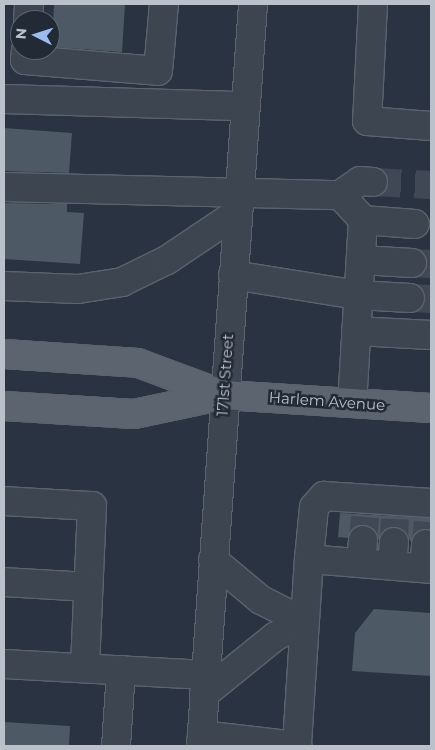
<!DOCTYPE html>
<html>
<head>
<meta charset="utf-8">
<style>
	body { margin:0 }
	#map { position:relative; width:435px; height:750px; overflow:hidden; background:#2a3341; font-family:Montserrat,sans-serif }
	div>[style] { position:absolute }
	.building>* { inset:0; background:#4e5966 }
	.minor-tunnel>* { height:28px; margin-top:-14px; transform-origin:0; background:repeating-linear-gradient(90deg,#404856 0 28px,transparent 0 42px) }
	.roads { filter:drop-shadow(1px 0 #5c636e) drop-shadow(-1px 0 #5c636e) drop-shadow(0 1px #5c636e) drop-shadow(0 -1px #5c636e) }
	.minor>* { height:28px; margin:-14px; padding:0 14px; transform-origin:14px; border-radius:14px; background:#3d4551 }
	.major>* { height:28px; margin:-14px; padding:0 14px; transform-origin:14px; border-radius:14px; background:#5c6470 }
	span { translate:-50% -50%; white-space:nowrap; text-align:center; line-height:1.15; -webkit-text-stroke:5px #222a36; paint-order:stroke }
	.street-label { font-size:15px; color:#bbc1cb }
	.frame { position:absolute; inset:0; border:5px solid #bbc1cb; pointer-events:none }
	.north { position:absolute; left:10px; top:10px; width:50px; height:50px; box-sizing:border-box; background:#222a36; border:1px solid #5f6672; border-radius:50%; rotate:275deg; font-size:14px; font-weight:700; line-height:20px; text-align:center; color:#bbc1cb }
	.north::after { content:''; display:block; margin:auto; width:18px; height:22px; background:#9bbcef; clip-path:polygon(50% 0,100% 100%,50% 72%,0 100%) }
</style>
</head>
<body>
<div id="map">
	<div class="building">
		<div style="clip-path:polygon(54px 4px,125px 4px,122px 52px,52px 47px)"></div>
		<div style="clip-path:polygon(4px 128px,72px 133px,69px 173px,4px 171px)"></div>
		<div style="clip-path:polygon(4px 203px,67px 204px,67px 212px,84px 213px,80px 264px,4px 259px)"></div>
		<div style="clip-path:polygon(340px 513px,431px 518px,431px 530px,419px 530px,411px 542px,403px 529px,388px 528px,378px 540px,372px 528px,364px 524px,356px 526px,348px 538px,338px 537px)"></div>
		<div style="clip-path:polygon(374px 609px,431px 613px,431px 676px,352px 671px,355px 633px)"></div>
		<div style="clip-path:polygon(4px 722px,70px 726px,69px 746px,4px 746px)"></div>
	</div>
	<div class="minor-tunnel">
		<div style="left:373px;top:182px;width:58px;rotate:3deg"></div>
		<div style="left:412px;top:263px;width:19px;rotate:3deg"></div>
		<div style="left:410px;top:298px;width:21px;rotate:3deg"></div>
		<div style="left:363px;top:540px;width:23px;rotate:-85deg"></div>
		<div style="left:394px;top:542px;width:23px;rotate:-88deg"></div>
		<div style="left:426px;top:544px;width:22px;rotate:-85deg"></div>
	</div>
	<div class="roads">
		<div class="minor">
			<div style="left:373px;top:4px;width:117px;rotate:92.9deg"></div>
			<div style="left:367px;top:121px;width:64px;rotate:4.5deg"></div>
			<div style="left:28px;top:20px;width:16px;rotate:-86deg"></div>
			<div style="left:26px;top:50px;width:10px;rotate:96deg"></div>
			<div style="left:25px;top:60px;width:133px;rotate:4.7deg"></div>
			<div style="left:158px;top:71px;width:67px;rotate:-84.9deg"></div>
			<div style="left:4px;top:99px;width:241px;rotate:1.7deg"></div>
			<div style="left:4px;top:187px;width:336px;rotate:1.4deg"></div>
			<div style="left:340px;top:195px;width:34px;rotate:47deg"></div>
			<div style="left:363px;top:220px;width:183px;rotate:93.4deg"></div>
			<div style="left:340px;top:195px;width:24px;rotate:-35deg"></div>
			<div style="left:360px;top:181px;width:13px;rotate:4deg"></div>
			<div style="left:363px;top:220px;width:52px;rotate:4.4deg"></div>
			<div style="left:361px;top:260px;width:51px;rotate:3.4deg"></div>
			<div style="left:233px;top:275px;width:127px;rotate:9.1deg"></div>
			<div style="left:358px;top:295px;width:52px;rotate:3.3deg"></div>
			<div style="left:4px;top:286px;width:74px;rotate:2.3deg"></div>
			<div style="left:78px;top:289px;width:45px;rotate:-9deg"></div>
			<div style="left:122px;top:282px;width:50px;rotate:-26.1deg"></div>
			<div style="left:167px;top:260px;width:84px;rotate:-33.9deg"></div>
			<div style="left:356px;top:331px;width:75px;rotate:3.1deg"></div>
			<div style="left:4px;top:501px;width:88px;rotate:3.3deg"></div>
			<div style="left:92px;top:506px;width:162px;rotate:92.5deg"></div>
			<div style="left:309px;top:559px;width:52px;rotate:-84.5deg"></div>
			<div style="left:314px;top:507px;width:15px;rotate:-48deg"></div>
			<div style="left:324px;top:496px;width:107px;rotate:3.7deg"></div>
			<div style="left:213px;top:560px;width:62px;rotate:39.8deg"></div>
			<div style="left:261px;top:600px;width:49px;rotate:26.6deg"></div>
			<div style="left:361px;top:563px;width:23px;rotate:-85deg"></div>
			<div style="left:392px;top:565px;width:23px;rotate:-85deg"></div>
			<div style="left:424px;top:568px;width:24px;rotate:-85deg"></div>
			<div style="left:4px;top:582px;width:84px;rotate:3.4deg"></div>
			<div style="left:4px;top:664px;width:202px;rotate:3.1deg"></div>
			<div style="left:204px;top:694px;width:92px;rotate:-38.9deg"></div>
			<div style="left:276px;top:636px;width:32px;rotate:-26deg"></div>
			<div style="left:202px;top:735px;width:96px;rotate:6.6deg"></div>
			<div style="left:297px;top:744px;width:185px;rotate:-86.3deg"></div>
			<div style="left:309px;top:559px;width:122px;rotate:4.7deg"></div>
			<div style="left:116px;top:746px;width:76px;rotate:-86.2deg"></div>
			<div style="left:201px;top:746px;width:744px;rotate:-85.99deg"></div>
		</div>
		<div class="major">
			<div style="left:4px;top:354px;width:134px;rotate:3.8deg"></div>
			<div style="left:138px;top:363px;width:92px;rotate:20.4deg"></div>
			<div style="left:4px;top:406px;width:130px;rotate:3.5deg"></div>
			<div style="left:134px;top:414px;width:92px;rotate:-11.9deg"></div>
			<div style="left:224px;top:395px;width:207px;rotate:3.6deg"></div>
		</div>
	</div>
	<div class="street-label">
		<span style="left:225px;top:375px;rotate:-86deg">171st Street</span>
		<span style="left:327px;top:401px;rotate:4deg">Harlem Avenue</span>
	</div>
	<div class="frame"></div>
	<div class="north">N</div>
</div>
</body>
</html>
